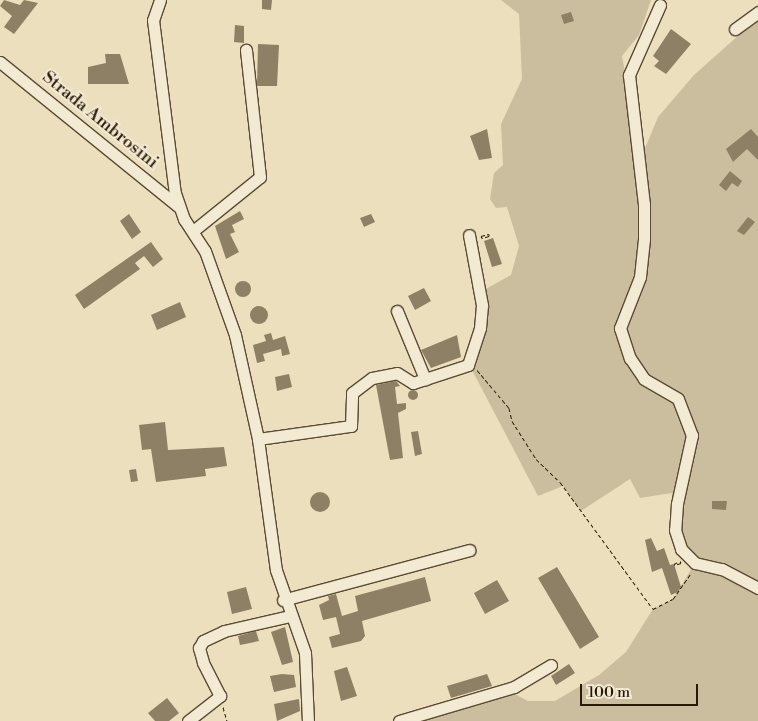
<!DOCTYPE html>
<html>
<head>
<meta charset="utf-8">
<style>
	body { margin:0 }
	#map { position:relative; width:758px; height:721px; overflow:hidden; background:#ecdfbd; font-family:"Libre Bodoni",serif }
	div>[style] { position:absolute }
	.green>* { inset:0; background:#cbbe9e }
	.building>* { inset:0; background:#8e8064 }
	.round { border-radius:50% }
	.path>* { height:1px; margin-top:-0.5px; transform-origin:0; background:repeating-linear-gradient(90deg,#291a04 0 4px,transparent 0 6.5px) }
	.roads { filter:drop-shadow(1px 0 #5a4b32) drop-shadow(-1px 0 #5a4b32) drop-shadow(0 1px #5a4b32) drop-shadow(0 -1px #5a4b32) }
	.minor>* { height:11px; margin:-5.5px; padding:0 5.5px; transform-origin:5.5px; border-radius:5.5px; background:#f3ead4 }
	span { translate:-50% -50%; white-space:nowrap; text-align:center; line-height:1.15; -webkit-text-stroke:4px #f3ead4; paint-order:stroke }
	.street-label { font-size:18px; color:#291a04 }
	.scale { position:absolute; left:580px; top:684px; width:118px; height:22px; box-sizing:border-box; border:2px solid #291a04; border-top:0; padding-left:6px; font-size:15px; line-height:18px; white-space:nowrap; color:#291a04; -webkit-text-stroke:4px #f3ead4; paint-order:stroke }
</style>
</head>
<body>
<div id="map">
	<div class="green">
		<div style="clip-path:polygon(501px 0,651px 0,639px 35px,622px 56px,641px 158px,658px 117px,694px 75px,758px 18px,758px 721px,414px 721px,511px 692px,528px 701px,555px 701px,599px 675px,626px 652px,653px 609px,673px 599px,695px 563px,671px 529px,672px 493px,640px 498px,630px 479px,581px 511px,563px 486px,538px 496px,473px 372px,484px 290px,511px 275px,519px 246px,507px 207px,496px 208px,490px 199px,494px 173px,503px 165px,501px 124px,522px 79px,519px 14px)"></div>
	</div>
	<div class="building">
		<div style="clip-path:polygon(4px 0,20px 5px,24px 0,38px 3px,14px 34px,4px 27px,12px 16px,0 6px)"></div>
		<div style="clip-path:polygon(262px 0,272px 0,271px 10px,262px 9px)"></div>
		<div style="clip-path:polygon(571px 12px,574px 21px,564px 24px,561px 15px)"></div>
		<div style="clip-path:polygon(235px 25px,244px 26px,244px 43px,234px 42px)"></div>
		<div style="clip-path:polygon(671px 29px,691px 44px,666px 74px,654px 66px,659px 61px,653px 56px)"></div>
		<div style="clip-path:polygon(258px 44px,279px 45px,277px 86px,257px 86px)"></div>
		<div style="clip-path:polygon(105px 54px,120px 54px,129px 84px,88px 84px,88px 67px,106px 63px)"></div>
		<div style="clip-path:polygon(487px 129px,492px 158px,479px 160px,470px 136px)"></div>
		<div style="clip-path:polygon(751px 129px,758px 137px,758px 160px,747px 149px,733px 162px,726px 149px)"></div>
		<div style="clip-path:polygon(730px 171px,742px 181px,738px 187px,732px 183px,726px 191px,719px 185px)"></div>
		<div style="clip-path:polygon(240px 211px,244px 219px,232px 225px,235px 232px,230px 234px,239px 252px,226px 259px,215px 226px)"></div>
		<div style="clip-path:polygon(129px 214px,141px 232px,132px 239px,120px 221px)"></div>
		<div style="clip-path:polygon(371px 214px,375px 222px,364px 227px,360px 218px)"></div>
		<div style="clip-path:polygon(748px 217px,755px 222px,744px 235px,737px 231px)"></div>
		<div style="clip-path:polygon(493px 238px,502px 264px,492px 267px,484px 241px)"></div>
		<div style="clip-path:polygon(151px 242px,163px 259px,153px 267px,144px 256px,135px 263px,140px 269px,84px 309px,75px 295px)"></div>
		<div class="round" style="left:235px;top:281px;width:16px;height:16px"></div>
		<div style="clip-path:polygon(424px 288px,431px 301px,415px 310px,408px 296px)"></div>
		<div style="clip-path:polygon(180px 302px,186px 317px,157px 330px,151px 315px)"></div>
		<div class="round" style="left:250px;top:306px;width:18px;height:18px"></div>
		<div style="clip-path:polygon(271px 333px,273px 340px,285px 336px,290px 354px,282px 356px,281px 349px,263px 354px,265px 361px,257px 363px,253px 345px,266px 341px,264px 335px)"></div>
		<div style="clip-path:polygon(457px 335px,461px 357px,431px 368px,421px 350px)"></div>
		<div style="clip-path:polygon(289px 374px,292px 387px,277px 391px,275px 377px)"></div>
		<div style="clip-path:polygon(396px 381px,400px 386px,395px 387px,397px 404px,406px 403px,406px 409px,398px 413px,403px 458px,390px 460px,376px 385px)"></div>
		<div class="round" style="left:408px;top:390px;width:10px;height:10px"></div>
		<div style="clip-path:polygon(165px 422px,168px 450px,224px 447px,227px 466px,205px 469px,206px 476px,156px 482px,151px 449px,142px 450px,139px 425px)"></div>
		<div style="clip-path:polygon(418px 431px,422px 454px,415px 456px,411px 432px)"></div>
		<div style="clip-path:polygon(136px 469px,138px 481px,131px 482px,129px 470px)"></div>
		<div class="round" style="left:310px;top:492px;width:20px;height:20px"></div>
		<div style="clip-path:polygon(712px 501px,727px 501px,726px 510px,712px 509px)"></div>
		<div style="clip-path:polygon(651px 538px,657px 551px,664px 548px,670px 565px,674px 564px,681px 587px,678px 592px,671px 595px,662px 568px,652px 572px,645px 540px)"></div>
		<div style="clip-path:polygon(557px 567px,599px 637px,580px 649px,538px 578px)"></div>
		<div style="clip-path:polygon(425px 577px,431px 601px,362px 621px,365px 636px,361px 641px,332px 648px,329px 637px,340px 634px,336px 617px,323px 620px,319px 605px,329px 600px,328px 596px,336px 594px,342px 616px,358px 611px,355px 596px)"></div>
		<div style="clip-path:polygon(497px 580px,509px 601px,485px 614px,474px 593px)"></div>
		<div style="clip-path:polygon(246px 587px,252px 609px,232px 614px,227px 592px)"></div>
		<div style="clip-path:polygon(285px 627px,293px 662px,282px 665px,271px 632px)"></div>
		<div style="clip-path:polygon(256px 631px,259px 641px,240px 645px,238px 636px)"></div>
		<div style="clip-path:polygon(569px 664px,575px 673px,556px 685px,551px 676px)"></div>
		<div style="clip-path:polygon(347px 667px,357px 696px,341px 701px,334px 671px)"></div>
		<div style="clip-path:polygon(282px 674px,294px 675px,296px 687px,274px 692px,270px 676px)"></div>
		<div style="clip-path:polygon(487px 674px,492px 686px,451px 698px,447px 686px)"></div>
		<div style="clip-path:polygon(167px 698px,179px 713px,169px 721px,155px 721px,148px 713px)"></div>
		<div style="clip-path:polygon(299px 699px,300px 711px,277px 721px,274px 704px)"></div>
	</div>
	<div class="path">
		<div style="left:489px;top:234px;width:2px;rotate:90deg"></div>
		<div style="left:489px;top:236px;width:7px;rotate:164deg"></div>
		<div style="left:482px;top:238px;width:2px;rotate:-117deg"></div>
		<div style="left:481px;top:236px;width:8px;rotate:-14deg"></div>
		<div style="left:477px;top:370px;width:50px;rotate:49.9deg"></div>
		<div style="left:509px;top:408px;width:13px;rotate:77deg"></div>
		<div style="left:512px;top:421px;width:45px;rotate:57.7deg"></div>
		<div style="left:536px;top:459px;width:33px;rotate:44deg"></div>
		<div style="left:560px;top:482px;width:157px;rotate:53.8deg"></div>
		<div style="left:653px;top:609px;width:22px;rotate:-27deg"></div>
		<div style="left:673px;top:599px;width:32px;rotate:-55deg"></div>
		<div style="left:680px;top:561px;width:2px;rotate:63deg"></div>
		<div style="left:681px;top:563px;width:6px;rotate:162deg"></div>
		<div style="left:675px;top:565px;width:1px;rotate:-135deg"></div>
		<div style="left:674px;top:564px;width:7px;rotate:-27deg"></div>
		<div style="left:223px;top:707px;width:15px;rotate:74deg"></div>
	</div>
	<div class="roads">
		<div class="minor">
			<div style="left:160px;top:0;width:21px;rotate:109deg"></div>
			<div style="left:153px;top:20px;width:174px;rotate:82.8deg"></div>
			<div style="left:175px;top:193px;width:28px;rotate:71deg"></div>
			<div style="left:184px;top:219px;width:38px;rotate:57deg"></div>
			<div style="left:205px;top:251px;width:89px;rotate:70.3deg"></div>
			<div style="left:235px;top:335px;width:107px;rotate:77.5deg"></div>
			<div style="left:258px;top:439px;width:132px;rotate:82.2deg"></div>
			<div style="left:276px;top:570px;width:88px;rotate:70.7deg"></div>
			<div style="left:305px;top:653px;width:68px;rotate:87.5deg"></div>
			<div style="left:660px;top:5px;width:77px;rotate:113.9deg"></div>
			<div style="left:629px;top:75px;width:130px;rotate:83.4deg"></div>
			<div style="left:644px;top:204px;width:35px;rotate:90deg"></div>
			<div style="left:644px;top:239px;width:38px;rotate:96deg"></div>
			<div style="left:640px;top:277px;width:55px;rotate:111.4deg"></div>
			<div style="left:620px;top:328px;width:32px;rotate:72deg"></div>
			<div style="left:630px;top:358px;width:25px;rotate:56deg"></div>
			<div style="left:644px;top:379px;width:39px;rotate:30deg"></div>
			<div style="left:678px;top:399px;width:39px;rotate:69deg"></div>
			<div style="left:692px;top:435px;width:71px;rotate:102.3deg"></div>
			<div style="left:677px;top:504px;width:26px;rotate:94deg"></div>
			<div style="left:675px;top:530px;width:20px;rotate:72deg"></div>
			<div style="left:681px;top:549px;width:20px;rotate:45deg"></div>
			<div style="left:695px;top:563px;width:28px;rotate:13deg"></div>
			<div style="left:722px;top:569px;width:41px;rotate:27.8deg"></div>
			<div style="left:735px;top:29px;width:29px;rotate:-36deg"></div>
			<div style="left:0;top:62px;width:229px;rotate:39deg"></div>
			<div style="left:193px;top:231px;width:86px;rotate:-38.9deg"></div>
			<div style="left:260px;top:177px;width:128px;rotate:-96.3deg"></div>
			<div style="left:397px;top:311px;width:74px;rotate:67.6deg"></div>
			<div style="left:258px;top:439px;width:94px;rotate:-8deg"></div>
			<div style="left:351px;top:426px;width:33px;rotate:-88deg"></div>
			<div style="left:352px;top:393px;width:25px;rotate:-37deg"></div>
			<div style="left:372px;top:378px;width:25px;rotate:-11deg"></div>
			<div style="left:397px;top:373px;width:19px;rotate:32deg"></div>
			<div style="left:413px;top:383px;width:58px;rotate:-18.1deg"></div>
			<div style="left:468px;top:365px;width:39px;rotate:-72deg"></div>
			<div style="left:480px;top:328px;width:23px;rotate:-85deg"></div>
			<div style="left:482px;top:305px;width:71px;rotate:-100.5deg"></div>
			<div style="left:283px;top:600px;width:193px;rotate:-15deg"></div>
			<div style="left:188px;top:721px;width:41px;rotate:-38deg"></div>
			<div style="left:220px;top:696px;width:38px;rotate:-117deg"></div>
			<div style="left:203px;top:662px;width:15px;rotate:-106deg"></div>
			<div style="left:199px;top:648px;width:8px;rotate:-60deg"></div>
			<div style="left:203px;top:641px;width:23px;rotate:-25deg"></div>
			<div style="left:224px;top:631px;width:68px;rotate:-12.8deg"></div>
			<div style="left:399px;top:721px;width:120px;rotate:-16.5deg"></div>
			<div style="left:514px;top:687px;width:43px;rotate:-30.7deg"></div>
		</div>
	</div>
	<div class="street-label">
		<span style="left:100px;top:120px;rotate:39deg">Strada Ambrosini</span>
	</div>
	<div class="scale">100 m</div>
</div>
</body>
</html>
